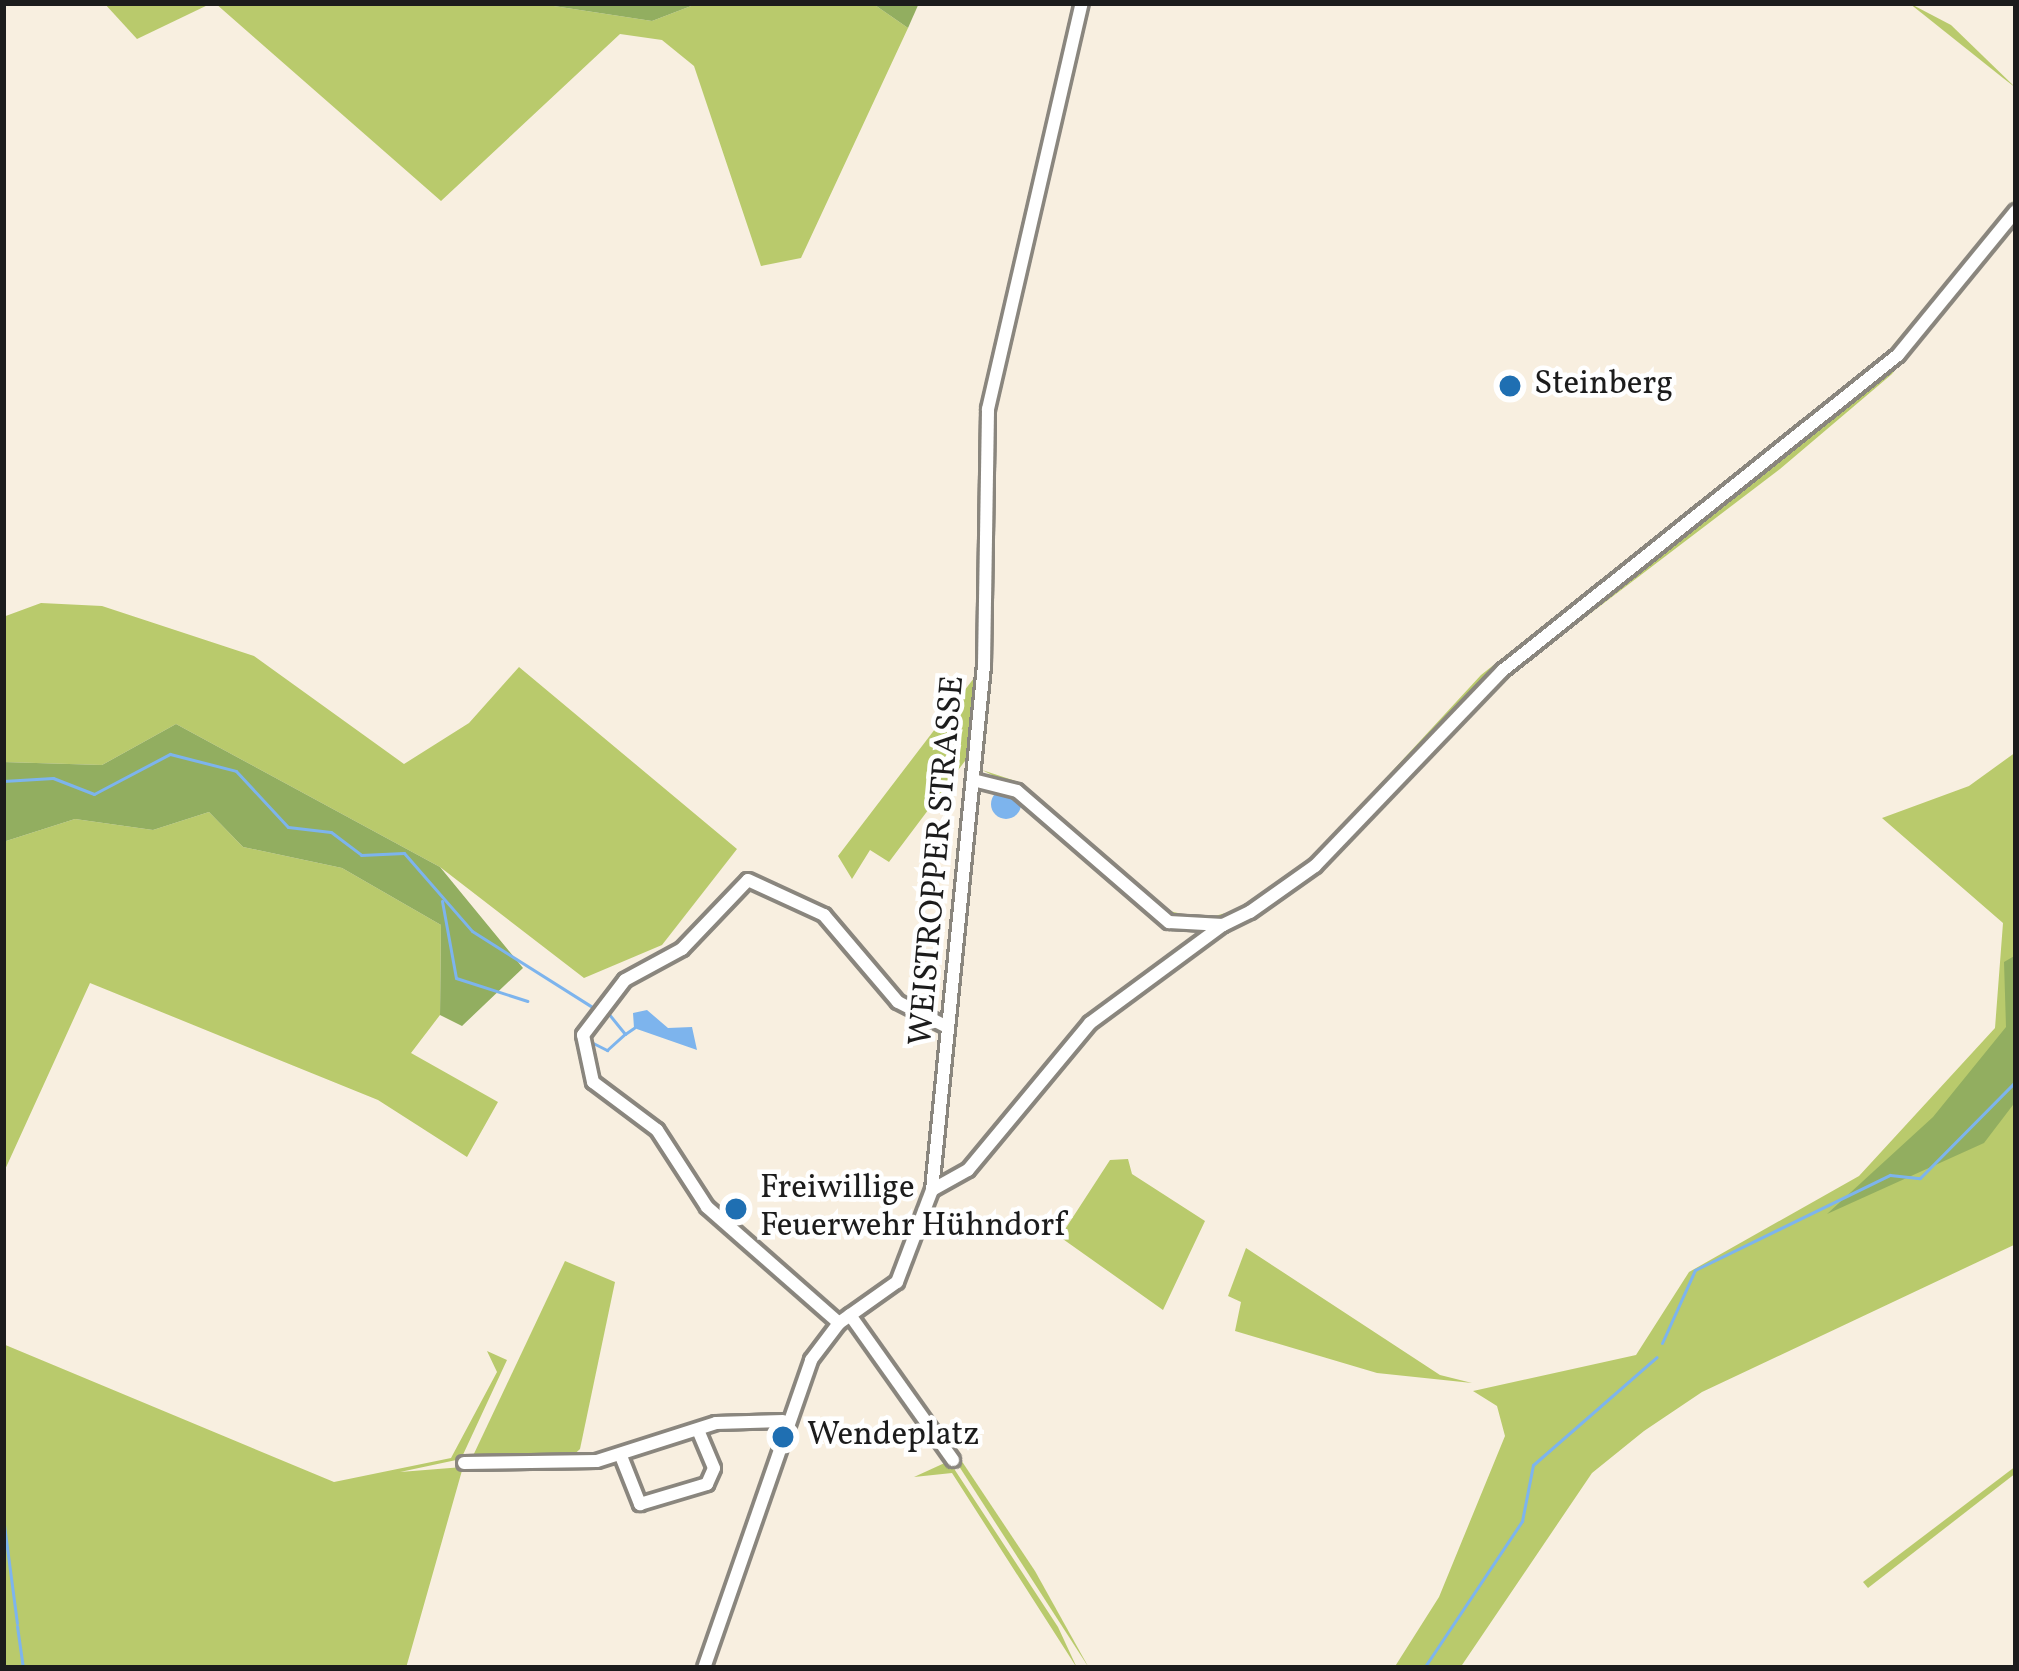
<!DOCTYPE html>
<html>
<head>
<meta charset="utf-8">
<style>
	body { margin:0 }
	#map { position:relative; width:2019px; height:1671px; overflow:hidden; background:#f8efe0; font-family:Vollkorn,serif }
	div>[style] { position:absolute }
	.green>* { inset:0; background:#b9ca6c }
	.forest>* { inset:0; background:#92ae60 }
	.water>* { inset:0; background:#7db4ed }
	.round { border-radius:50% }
	.stream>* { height:3px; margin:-1.5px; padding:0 1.5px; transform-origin:1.5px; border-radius:1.5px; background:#7db4ed }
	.roads { filter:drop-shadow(3px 0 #8a867e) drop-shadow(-3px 0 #8a867e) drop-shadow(0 3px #8a867e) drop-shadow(0 -3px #8a867e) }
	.minor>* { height:12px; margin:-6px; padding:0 6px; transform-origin:6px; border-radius:6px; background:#fff }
	.dots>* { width:33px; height:33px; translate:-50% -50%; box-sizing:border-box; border:6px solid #fff; border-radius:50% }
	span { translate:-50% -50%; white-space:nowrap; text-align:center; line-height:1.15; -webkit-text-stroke:9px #fff; paint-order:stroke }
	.poi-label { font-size:33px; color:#1c1c1c }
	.left { translate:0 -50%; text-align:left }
	.street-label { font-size:33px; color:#1c1c1c }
	.frame { position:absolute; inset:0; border:6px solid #1c1c1c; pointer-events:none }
</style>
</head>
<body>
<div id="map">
	<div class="green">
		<div style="clip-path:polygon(104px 3px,212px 3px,137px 39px)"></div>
		<div style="clip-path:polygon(215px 3px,534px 3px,652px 21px,699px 3px,872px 3px,908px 28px,801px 258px,761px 266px,694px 66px,662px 40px,620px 34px,441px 201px)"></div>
		<div style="clip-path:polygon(1086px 3px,997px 409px,981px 769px,989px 429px)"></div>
		<div style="clip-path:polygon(1909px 3px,1951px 25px,2016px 88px,2003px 78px)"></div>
		<div style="clip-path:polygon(2016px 197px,1895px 352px,1500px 668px,1313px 862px,1243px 912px,1195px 922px,1162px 913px,1061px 835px,1022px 790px,982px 770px,1019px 782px,1165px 910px,1204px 919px,1240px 909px,1311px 859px,1481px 675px,1889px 350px)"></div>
		<div style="clip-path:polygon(2016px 222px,1892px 374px,1780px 469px,1507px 677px,1348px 842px,1317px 872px,1263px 913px,1519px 662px,1888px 368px)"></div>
		<div style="clip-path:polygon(41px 603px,102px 606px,254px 656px,404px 764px,469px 723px,519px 667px,737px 849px,662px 945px,584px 978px,440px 867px,176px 724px,102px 765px,3px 762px,3px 617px)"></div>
		<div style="clip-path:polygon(974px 678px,971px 753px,889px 862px,870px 850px,852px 879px,838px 856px)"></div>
		<div style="clip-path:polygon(2016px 752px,2016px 1244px,1702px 1392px,1644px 1431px,1592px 1473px,1460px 1668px,1394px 1668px,1439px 1597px,1505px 1436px,1497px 1406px,1473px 1391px,1636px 1355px,1689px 1272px,1859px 1176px,1995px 1028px,2003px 923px,1882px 818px,1969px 786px)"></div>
		<div style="clip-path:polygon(209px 812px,243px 847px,342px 868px,441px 925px,440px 1015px,411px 1053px,498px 1102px,467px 1157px,378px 1100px,90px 983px,3px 1174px,3px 842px,75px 819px,153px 830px)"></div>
		<div style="clip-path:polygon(1128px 1159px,1132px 1174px,1205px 1221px,1163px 1310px,1060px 1237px,1110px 1160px)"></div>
		<div style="clip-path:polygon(1246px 1248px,1440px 1375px,1472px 1383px,1377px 1373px,1235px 1331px,1241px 1302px,1228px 1296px)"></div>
		<div style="clip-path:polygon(565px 1261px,615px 1282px,580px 1449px,568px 1460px,471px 1460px)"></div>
		<div style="clip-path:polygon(3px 1344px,334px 1482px,451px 1458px,497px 1372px,487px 1351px,507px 1360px,461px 1459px,400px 1472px,463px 1467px,406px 1668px,3px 1668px)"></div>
		<div style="clip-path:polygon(926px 1415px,929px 1412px,1035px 1571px,1089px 1668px)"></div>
		<div style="clip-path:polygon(949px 1461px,1058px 1627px,1077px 1668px,952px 1473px,914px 1477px)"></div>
		<div style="clip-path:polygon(2016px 1466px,2016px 1473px,1868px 1588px,1863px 1582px)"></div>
	</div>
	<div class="forest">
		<div style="clip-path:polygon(534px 3px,699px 3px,652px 21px)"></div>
		<div style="clip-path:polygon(872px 3px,919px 3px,908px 28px)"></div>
		<div style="clip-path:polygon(176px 724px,440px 867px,523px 968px,462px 1026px,440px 1015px,441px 925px,342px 868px,243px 847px,209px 812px,153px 830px,75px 819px,3px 842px,3px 762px,102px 765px)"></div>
		<div style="clip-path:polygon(2016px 955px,2016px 1101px,1984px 1143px,1827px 1214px,1933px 1117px,2006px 1027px,2004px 962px)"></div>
	</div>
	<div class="water">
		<div class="round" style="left:991px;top:789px;width:30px;height:30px"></div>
		<div style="clip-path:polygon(647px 1010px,668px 1028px,692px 1027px,697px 1050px,634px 1028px,633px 1013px)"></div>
	</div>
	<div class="stream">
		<div style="left:3px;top:781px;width:50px;rotate:-3.4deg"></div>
		<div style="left:53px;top:778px;width:44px;rotate:21.3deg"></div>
		<div style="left:94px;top:794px;width:86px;rotate:-27.8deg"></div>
		<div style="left:170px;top:754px;width:68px;rotate:14.4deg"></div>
		<div style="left:236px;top:771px;width:76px;rotate:47.1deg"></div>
		<div style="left:288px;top:827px;width:43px;rotate:6.6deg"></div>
		<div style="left:331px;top:832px;width:38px;rotate:37deg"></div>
		<div style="left:361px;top:855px;width:43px;rotate:-2.7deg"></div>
		<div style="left:404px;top:853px;width:103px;rotate:48.9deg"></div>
		<div style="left:472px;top:931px;width:142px;rotate:32.3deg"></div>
		<div style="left:442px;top:901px;width:78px;rotate:79.7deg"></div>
		<div style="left:456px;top:978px;width:75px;rotate:17.9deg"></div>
		<div style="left:608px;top:1013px;width:27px;rotate:51deg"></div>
		<div style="left:625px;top:1034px;width:11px;rotate:-34deg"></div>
		<div style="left:593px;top:1043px;width:16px;rotate:27deg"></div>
		<div style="left:607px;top:1050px;width:24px;rotate:-42deg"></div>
		<div style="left:1662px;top:1343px;width:80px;rotate:-65.7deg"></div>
		<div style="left:1695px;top:1270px;width:217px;rotate:-26deg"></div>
		<div style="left:1890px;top:1175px;width:30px;rotate:6deg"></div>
		<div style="left:1920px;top:1178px;width:136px;rotate:-45.3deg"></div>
		<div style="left:3px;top:1517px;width:107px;rotate:82.5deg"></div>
		<div style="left:17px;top:1626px;width:42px;rotate:81.9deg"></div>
		<div style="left:1424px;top:1668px;width:177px;rotate:-56.3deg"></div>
		<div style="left:1522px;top:1521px;width:57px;rotate:-78.9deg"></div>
		<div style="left:1533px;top:1465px;width:164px;rotate:-41.1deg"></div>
	</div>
	<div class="roads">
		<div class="minor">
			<div style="left:973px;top:780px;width:45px;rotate:14deg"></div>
			<div style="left:1017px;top:791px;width:201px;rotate:40.8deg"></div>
			<div style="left:1169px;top:922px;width:54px;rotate:3.2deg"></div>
			<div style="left:1223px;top:925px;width:30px;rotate:-26deg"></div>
			<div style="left:1250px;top:912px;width:80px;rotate:-35.3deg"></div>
			<div style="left:1315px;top:866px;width:270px;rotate:-46.2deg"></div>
			<div style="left:1502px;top:671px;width:507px;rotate:-38.59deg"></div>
			<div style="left:1898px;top:355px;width:186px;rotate:-50.7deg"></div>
			<div style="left:932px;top:1190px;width:41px;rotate:-29.1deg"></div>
			<div style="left:968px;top:1170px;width:191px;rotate:-50.3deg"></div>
			<div style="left:1090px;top:1023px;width:165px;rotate:-36.4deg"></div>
			<div style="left:850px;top:1315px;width:178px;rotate:54.6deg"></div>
			<div style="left:839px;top:1323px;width:176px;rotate:-138.7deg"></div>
			<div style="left:707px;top:1207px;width:92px;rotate:-123deg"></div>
			<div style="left:657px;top:1130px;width:80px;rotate:-143.1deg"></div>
			<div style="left:593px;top:1082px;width:48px;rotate:-102deg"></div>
			<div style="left:583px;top:1035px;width:69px;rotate:-52.6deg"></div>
			<div style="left:625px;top:980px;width:65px;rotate:-28.5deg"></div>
			<div style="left:682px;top:949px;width:95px;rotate:-46.3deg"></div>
			<div style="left:748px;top:880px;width:84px;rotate:24.7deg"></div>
			<div style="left:824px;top:915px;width:114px;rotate:49.6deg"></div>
			<div style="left:898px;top:1002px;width:55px;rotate:27deg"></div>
			<div style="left:621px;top:1456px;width:52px;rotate:68.4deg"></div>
			<div style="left:640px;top:1504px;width:70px;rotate:-16.6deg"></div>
			<div style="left:707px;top:1484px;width:17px;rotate:-66deg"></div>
			<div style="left:714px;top:1468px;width:41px;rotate:-112.8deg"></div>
			<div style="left:464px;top:1463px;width:133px;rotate:-0.9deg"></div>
			<div style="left:597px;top:1461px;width:125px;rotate:-17.7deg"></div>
			<div style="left:716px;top:1423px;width:67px;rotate:-1.7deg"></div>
			<div style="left:704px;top:1668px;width:326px;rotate:-70.8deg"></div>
			<div style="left:811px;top:1360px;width:46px;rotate:-52.9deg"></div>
			<div style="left:839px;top:1323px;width:71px;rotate:-35.3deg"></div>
			<div style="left:897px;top:1282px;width:98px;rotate:-69.2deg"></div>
			<div style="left:932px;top:1190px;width:528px;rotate:-84.34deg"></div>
			<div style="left:984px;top:665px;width:256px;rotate:-89.1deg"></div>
			<div style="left:988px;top:409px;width:417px;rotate:-77deg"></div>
		</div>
	</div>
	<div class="dots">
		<div style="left:1510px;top:386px;background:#1f6fb2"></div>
		<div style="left:736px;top:1209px;background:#1f6fb2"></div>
		<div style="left:783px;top:1437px;background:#1f6fb2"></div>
	</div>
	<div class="poi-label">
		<span class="left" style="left:1534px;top:386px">Steinberg</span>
		<span class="left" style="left:760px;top:1209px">Freiwillige<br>Feuerwehr Hühndorf</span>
		<span class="left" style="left:807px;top:1437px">Wendeplatz</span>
	</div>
	<div class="street-label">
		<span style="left:939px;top:861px;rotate:-85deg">WEISTROPPER STRASSE</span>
	</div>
	<div class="frame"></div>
</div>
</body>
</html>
